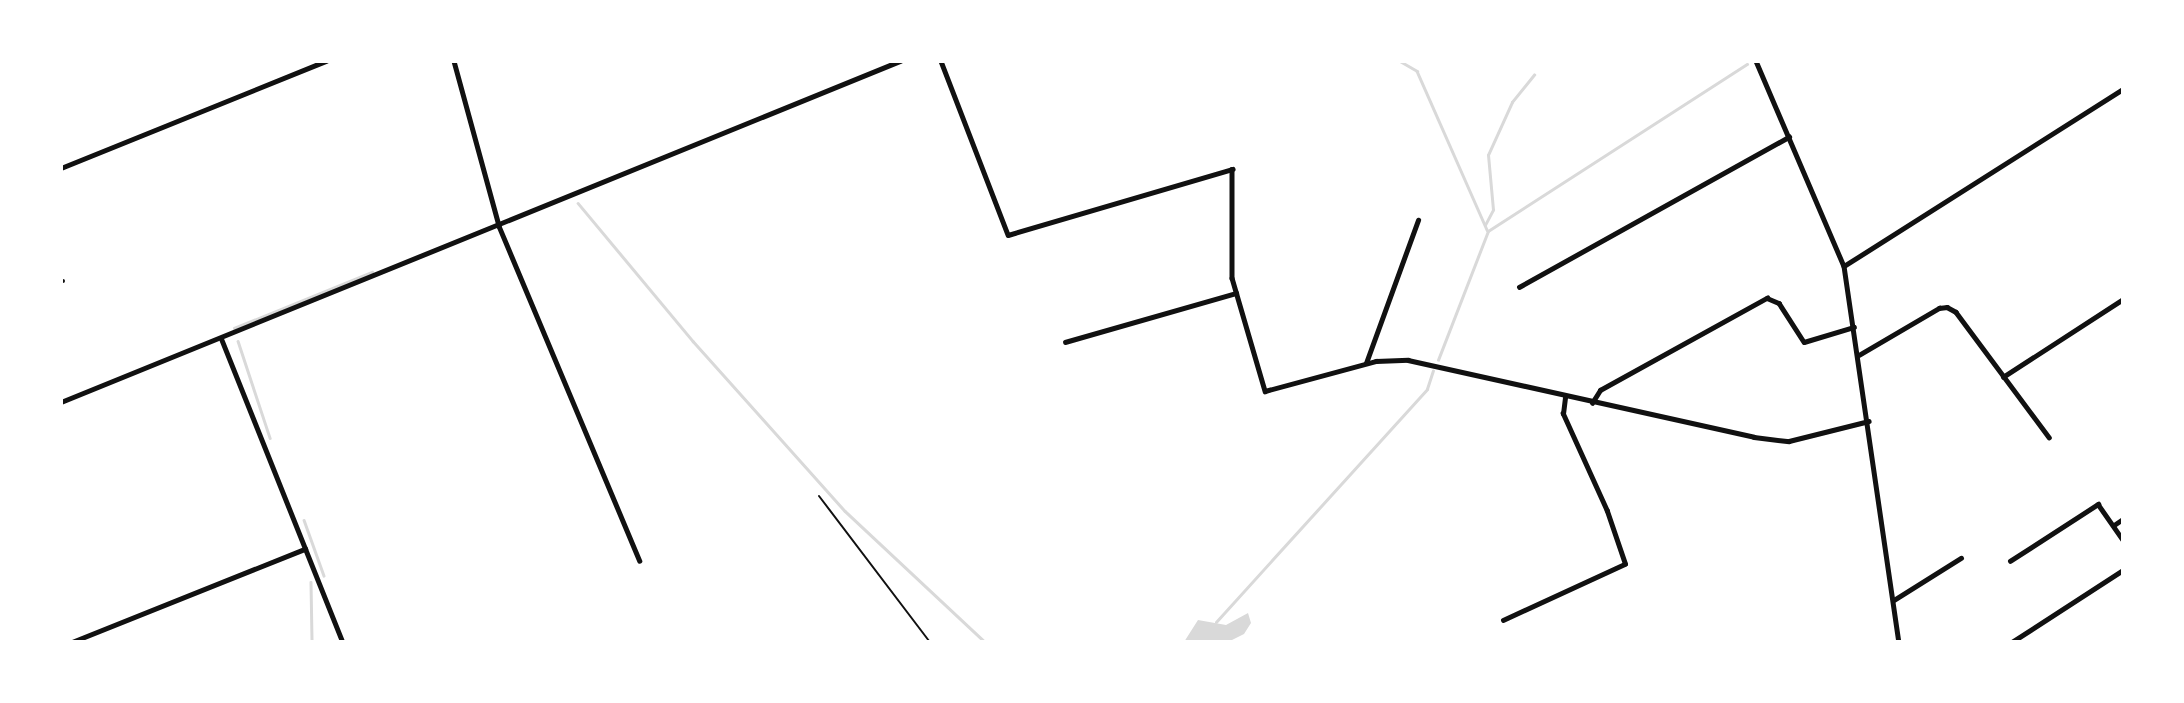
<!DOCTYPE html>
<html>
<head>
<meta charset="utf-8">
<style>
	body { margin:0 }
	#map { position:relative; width:2184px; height:703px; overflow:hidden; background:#fff; font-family:Cabin,sans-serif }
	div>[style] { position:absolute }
	.water>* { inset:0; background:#d9d9d9 }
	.stream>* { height:2.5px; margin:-1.25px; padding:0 1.25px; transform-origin:1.25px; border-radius:1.25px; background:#d9d9d9 }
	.path>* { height:2px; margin:-1px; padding:0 1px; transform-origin:1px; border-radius:1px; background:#111 }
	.minor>* { height:4.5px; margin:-2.25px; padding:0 2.25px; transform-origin:2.25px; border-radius:2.25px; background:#111 }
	span { translate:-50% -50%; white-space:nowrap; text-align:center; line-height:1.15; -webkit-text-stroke:5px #fff; paint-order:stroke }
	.frame { position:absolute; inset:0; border:63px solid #fff; pointer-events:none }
</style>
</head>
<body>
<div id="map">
	<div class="water">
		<div style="clip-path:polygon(1248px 613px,1251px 623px,1244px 634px,1228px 642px,1184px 642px,1198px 620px,1226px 625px)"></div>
	</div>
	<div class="stream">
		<div style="left:1400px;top:61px;width:20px;rotate:30deg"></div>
		<div style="left:1417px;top:71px;width:174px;rotate:66.2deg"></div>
		<div style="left:578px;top:203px;width:180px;rotate:50.2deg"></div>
		<div style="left:693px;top:341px;width:228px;rotate:48.2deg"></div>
		<div style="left:845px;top:511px;width:192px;rotate:43.1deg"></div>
		<div style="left:1485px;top:225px;width:17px;rotate:-62deg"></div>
		<div style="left:1493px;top:210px;width:55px;rotate:-95.2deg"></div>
		<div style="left:1488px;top:155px;width:58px;rotate:-65.6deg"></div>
		<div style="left:1512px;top:102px;width:35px;rotate:-51deg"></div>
		<div style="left:234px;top:328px;width:149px;rotate:-22.1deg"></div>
		<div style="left:238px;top:341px;width:102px;rotate:71.7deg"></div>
		<div style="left:1438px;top:360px;width:138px;rotate:-68.8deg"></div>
		<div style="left:1488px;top:231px;width:308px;rotate:-32.8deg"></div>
		<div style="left:304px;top:520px;width:59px;rotate:70.3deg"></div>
		<div style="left:311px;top:582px;width:60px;rotate:89deg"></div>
		<div style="left:1216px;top:622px;width:314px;rotate:-47.8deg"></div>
		<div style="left:1427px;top:389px;width:19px;rotate:-72deg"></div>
	</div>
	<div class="path">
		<div style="left:819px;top:496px;width:183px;rotate:52.8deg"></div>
	</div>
	<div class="minor">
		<div style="left:454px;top:61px;width:171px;rotate:74.7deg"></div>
		<div style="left:499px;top:226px;width:363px;rotate:67.2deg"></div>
		<div style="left:941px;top:61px;width:186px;rotate:68.9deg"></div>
		<div style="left:1008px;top:235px;width:234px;rotate:-16.4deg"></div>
		<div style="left:1232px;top:169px;width:109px;rotate:90deg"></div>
		<div style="left:1232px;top:278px;width:118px;rotate:73.7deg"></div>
		<div style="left:1265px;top:391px;width:115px;rotate:-15.1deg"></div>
		<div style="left:1376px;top:361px;width:32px;rotate:-2deg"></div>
		<div style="left:1408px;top:360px;width:354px;rotate:12.5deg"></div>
		<div style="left:1754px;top:437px;width:35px;rotate:7deg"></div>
		<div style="left:1789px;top:441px;width:82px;rotate:-14deg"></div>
		<div style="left:1756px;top:61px;width:223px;rotate:66.8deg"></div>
		<div style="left:1844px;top:266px;width:380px;rotate:81.7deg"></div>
		<div style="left:61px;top:168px;width:286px;rotate:-22deg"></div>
		<div style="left:1844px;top:266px;width:330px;rotate:-32.4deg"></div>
		<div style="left:61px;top:281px;width:2px"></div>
		<div style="left:1519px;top:287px;width:309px;rotate:-29.1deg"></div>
		<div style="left:222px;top:340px;width:325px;rotate:68.2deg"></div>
		<div style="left:1065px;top:342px;width:178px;rotate:-16deg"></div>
		<div style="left:1859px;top:355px;width:93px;rotate:-30.4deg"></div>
		<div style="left:1939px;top:308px;width:8px;rotate:-7deg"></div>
		<div style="left:1947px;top:307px;width:10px;rotate:29deg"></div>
		<div style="left:1956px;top:312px;width:156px;rotate:53.4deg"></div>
		<div style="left:1366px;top:363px;width:152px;rotate:-70deg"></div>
		<div style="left:2003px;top:377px;width:143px;rotate:-33deg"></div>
		<div style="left:61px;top:402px;width:906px;rotate:-22.12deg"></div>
		<div style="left:1592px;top:403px;width:15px;rotate:-58deg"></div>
		<div style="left:1600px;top:390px;width:191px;rotate:-28.9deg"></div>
		<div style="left:1767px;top:298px;width:13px;rotate:23deg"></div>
		<div style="left:1779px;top:303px;width:46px;rotate:57.3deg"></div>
		<div style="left:1804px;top:342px;width:52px;rotate:-16.7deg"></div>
		<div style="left:2114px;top:525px;width:11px;rotate:-34deg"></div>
		<div style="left:2010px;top:561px;width:105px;rotate:-32.9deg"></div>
		<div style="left:2098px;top:504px;width:44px;rotate:55.2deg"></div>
		<div style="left:1894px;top:600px;width:79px;rotate:-32.1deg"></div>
		<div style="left:1503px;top:620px;width:134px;rotate:-24.7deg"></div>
		<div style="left:1625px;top:564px;width:56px;rotate:-108.8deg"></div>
		<div style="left:1607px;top:511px;width:107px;rotate:-114.4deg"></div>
		<div style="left:1563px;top:414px;width:17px;rotate:-83deg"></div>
		<div style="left:72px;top:642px;width:251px;rotate:-21.8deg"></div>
		<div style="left:2012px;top:642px;width:132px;rotate:-33deg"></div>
	</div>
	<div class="frame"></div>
</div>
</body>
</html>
